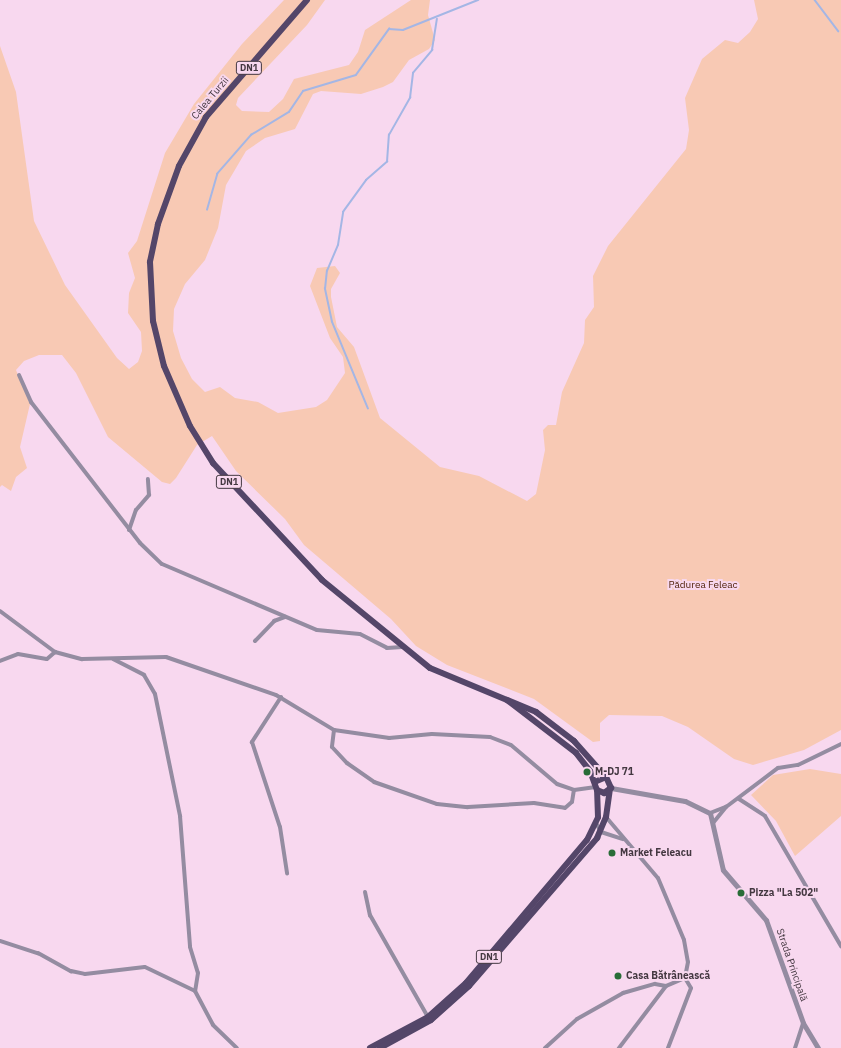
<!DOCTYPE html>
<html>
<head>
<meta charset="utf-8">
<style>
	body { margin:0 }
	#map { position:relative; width:841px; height:1048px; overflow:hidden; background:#f8d8ef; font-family:"IBM Plex Sans",sans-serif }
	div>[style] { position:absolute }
	.green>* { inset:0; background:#f8c9b4 }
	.stream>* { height:1.5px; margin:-0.75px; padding:0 0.75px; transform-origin:0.75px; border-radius:0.75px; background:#a4b6e5 }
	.minor>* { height:4px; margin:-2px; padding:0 2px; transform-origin:2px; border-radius:2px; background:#948ca1 }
	.tertiary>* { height:5px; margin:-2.5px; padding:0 2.5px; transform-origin:2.5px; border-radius:2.5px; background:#948ca1 }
	.primary>* { height:6px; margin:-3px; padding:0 3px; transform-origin:3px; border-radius:3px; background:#544669 }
	.dots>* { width:11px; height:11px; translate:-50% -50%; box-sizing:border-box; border:2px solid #f8d8ef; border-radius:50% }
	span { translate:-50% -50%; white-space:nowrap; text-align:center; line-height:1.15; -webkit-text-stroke:4px #f8d8ef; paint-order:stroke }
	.shield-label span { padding:1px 3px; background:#f8d8ef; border:1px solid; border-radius:3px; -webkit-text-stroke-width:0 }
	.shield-label { font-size:9px; color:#443841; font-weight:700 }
	.street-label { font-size:10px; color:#443841 }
	.park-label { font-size:10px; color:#4c1d04 }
	.poi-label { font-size:10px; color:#443841; font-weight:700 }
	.left { translate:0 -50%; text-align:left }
</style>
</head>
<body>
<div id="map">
	<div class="green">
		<div style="clip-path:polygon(284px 0,325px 0,307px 25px,238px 98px,236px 105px,242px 111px,269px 112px,283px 99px,294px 79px,349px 65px,358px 52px,365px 30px,411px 0,430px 0,428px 15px,435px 40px,429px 49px,409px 60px,393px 82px,383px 87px,361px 94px,321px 91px,313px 94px,295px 129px,265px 138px,246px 151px,226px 185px,218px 228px,205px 260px,185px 284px,174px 309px,173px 331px,181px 358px,192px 379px,205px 392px,220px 387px,235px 398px,258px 402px,278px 413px,316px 407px,327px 400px,345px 373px,343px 357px,330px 338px,310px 286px,317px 268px,335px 266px,340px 273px,331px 289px,331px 297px,337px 327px,354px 347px,380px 418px,440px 467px,479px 476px,527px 501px,536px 494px,545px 450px,543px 430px,548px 425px,556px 425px,562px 392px,584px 343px,585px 320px,594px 307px,593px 276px,608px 246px,686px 149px,689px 130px,685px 98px,702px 59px,725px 40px,738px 43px,750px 32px,758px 19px,754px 0,841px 0,841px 730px,804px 750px,753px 765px,734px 759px,688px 727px,662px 716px,609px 715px,600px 723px,600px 741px,593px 742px,534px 699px,447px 665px,416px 646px,391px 619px,304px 545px,285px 519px,236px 471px,212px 436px,197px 445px,176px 478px,170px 484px,162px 482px,108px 437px,76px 373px,62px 355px,39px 355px,24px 361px,16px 370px,30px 404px,20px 447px,27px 468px,16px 477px,11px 491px,2px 485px,0 487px,0 46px,16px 92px,34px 221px,65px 285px,117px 358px,129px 369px,138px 362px,142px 351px,141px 332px,128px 313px,129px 293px,135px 278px,128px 253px,137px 241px,165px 153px,194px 104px,242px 44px)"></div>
		<div style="clip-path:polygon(810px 769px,841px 774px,841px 816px,795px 856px,776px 821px,751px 795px,773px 775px)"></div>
	</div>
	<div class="stream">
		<div style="left:815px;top:0;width:39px;rotate:53deg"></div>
		<div style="left:207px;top:210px;width:37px;rotate:-74deg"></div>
		<div style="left:217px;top:174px;width:52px;rotate:-48.9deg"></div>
		<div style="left:251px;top:135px;width:44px;rotate:-31.2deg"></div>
		<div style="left:289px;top:112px;width:25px;rotate:-56deg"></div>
		<div style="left:303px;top:91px;width:55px;rotate:-16.8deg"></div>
		<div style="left:356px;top:75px;width:57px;rotate:-54.3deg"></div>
		<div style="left:389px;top:29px;width:14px;rotate:4deg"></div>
		<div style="left:403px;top:30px;width:81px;rotate:-21.8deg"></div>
		<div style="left:368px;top:409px;width:94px;rotate:-112.5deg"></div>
		<div style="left:332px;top:322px;width:34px;rotate:-102deg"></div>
		<div style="left:325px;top:289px;width:18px;rotate:-84deg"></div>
		<div style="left:327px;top:271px;width:28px;rotate:-67deg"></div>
		<div style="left:338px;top:245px;width:33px;rotate:-81deg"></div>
		<div style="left:343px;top:212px;width:39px;rotate:-54deg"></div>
		<div style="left:366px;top:180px;width:28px;rotate:-41deg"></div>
		<div style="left:387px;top:162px;width:27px;rotate:-86deg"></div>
		<div style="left:389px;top:135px;width:43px;rotate:-60.4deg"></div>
		<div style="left:410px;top:98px;width:25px;rotate:-83deg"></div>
		<div style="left:413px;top:73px;width:30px;rotate:-50deg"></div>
		<div style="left:432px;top:50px;width:31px;rotate:-81deg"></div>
	</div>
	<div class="minor">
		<div style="left:19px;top:375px;width:30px;rotate:66deg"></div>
		<div style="left:31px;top:402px;width:178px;rotate:52.3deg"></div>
		<div style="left:140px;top:543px;width:30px;rotate:44deg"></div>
		<div style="left:162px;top:564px;width:168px;rotate:23.1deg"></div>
		<div style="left:317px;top:630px;width:43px;rotate:5.3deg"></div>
		<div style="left:360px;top:634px;width:30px;rotate:27deg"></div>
		<div style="left:387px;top:648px;width:15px;rotate:-4deg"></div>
		<div style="left:129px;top:530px;width:21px;rotate:-71deg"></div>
		<div style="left:136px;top:510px;width:20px;rotate:-49deg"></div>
		<div style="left:149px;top:495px;width:16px;rotate:-94deg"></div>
		<div style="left:0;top:611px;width:69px;rotate:36.7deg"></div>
		<div style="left:55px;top:652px;width:28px;rotate:15deg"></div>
		<div style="left:82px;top:659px;width:84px;rotate:-1.4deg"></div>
		<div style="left:166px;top:657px;width:116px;rotate:19.1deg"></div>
		<div style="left:276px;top:695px;width:68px;rotate:31.1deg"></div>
		<div style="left:334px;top:730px;width:56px;rotate:8.3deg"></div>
		<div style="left:389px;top:738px;width:43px;rotate:-5.3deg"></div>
		<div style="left:432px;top:734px;width:58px;rotate:3deg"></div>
		<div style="left:490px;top:737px;width:22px;rotate:21deg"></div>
		<div style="left:511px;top:745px;width:60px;rotate:40.3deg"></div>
		<div style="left:557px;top:784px;width:18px;rotate:19deg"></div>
		<div style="left:574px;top:790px;width:22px;rotate:-8deg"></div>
		<div style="left:255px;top:641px;width:28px;rotate:-46deg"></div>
		<div style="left:274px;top:621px;width:12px;rotate:-20deg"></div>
		<div style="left:113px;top:659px;width:35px;rotate:27deg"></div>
		<div style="left:144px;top:675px;width:22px;rotate:60deg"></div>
		<div style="left:155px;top:694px;width:125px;rotate:78.4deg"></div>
		<div style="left:180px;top:816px;width:131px;rotate:85.6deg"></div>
		<div style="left:190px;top:947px;width:27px;rotate:73deg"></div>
		<div style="left:198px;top:973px;width:18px;rotate:99deg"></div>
		<div style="left:195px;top:991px;width:38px;rotate:62deg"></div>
		<div style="left:213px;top:1025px;width:33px;rotate:44deg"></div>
		<div style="left:0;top:661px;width:19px;rotate:-21deg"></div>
		<div style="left:18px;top:654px;width:29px;rotate:10deg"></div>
		<div style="left:47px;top:659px;width:11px;rotate:-41deg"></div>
		<div style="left:281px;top:697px;width:54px;rotate:122.8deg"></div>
		<div style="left:252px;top:742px;width:89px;rotate:71.8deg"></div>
		<div style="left:280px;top:827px;width:47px;rotate:81.3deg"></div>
		<div style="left:334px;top:730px;width:17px;rotate:97deg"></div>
		<div style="left:332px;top:747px;width:22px;rotate:47deg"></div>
		<div style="left:347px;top:763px;width:33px;rotate:35deg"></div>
		<div style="left:374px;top:782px;width:67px;rotate:19.2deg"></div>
		<div style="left:437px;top:804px;width:31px;rotate:6deg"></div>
		<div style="left:468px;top:807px;width:66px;rotate:-3.5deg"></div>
		<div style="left:534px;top:803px;width:31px;rotate:9deg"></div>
		<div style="left:565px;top:808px;width:9px;rotate:-41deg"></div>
		<div style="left:572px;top:802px;width:12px;rotate:-81deg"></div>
		<div style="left:739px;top:799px;width:31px;rotate:33deg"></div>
		<div style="left:765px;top:816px;width:151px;rotate:59.7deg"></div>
		<div style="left:710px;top:813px;width:17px;rotate:-21deg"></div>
		<div style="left:726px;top:807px;width:65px;rotate:-36.9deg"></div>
		<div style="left:778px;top:768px;width:20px;rotate:-9deg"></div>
		<div style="left:798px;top:765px;width:48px;rotate:-26deg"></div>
		<div style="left:606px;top:817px;width:80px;rotate:49.6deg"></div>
		<div style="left:658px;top:878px;width:67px;rotate:67.2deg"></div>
		<div style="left:684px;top:940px;width:22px;rotate:80deg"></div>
		<div style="left:688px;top:962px;width:16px;rotate:101deg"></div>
		<div style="left:685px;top:978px;width:21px;rotate:157deg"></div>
		<div style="left:666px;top:986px;width:78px;rotate:127.2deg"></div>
		<div style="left:596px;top:823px;width:10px;rotate:61deg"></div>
		<div style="left:601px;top:832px;width:23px;rotate:18deg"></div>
		<div style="left:713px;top:823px;width:21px;rotate:-51deg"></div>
		<div style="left:365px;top:892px;width:24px;rotate:78deg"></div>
		<div style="left:370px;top:915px;width:117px;rotate:60.4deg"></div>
		<div style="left:0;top:941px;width:40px;rotate:18deg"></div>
		<div style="left:38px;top:953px;width:38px;rotate:29deg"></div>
		<div style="left:71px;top:971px;width:14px;rotate:12deg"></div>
		<div style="left:85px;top:974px;width:60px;rotate:-6.7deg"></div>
		<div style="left:145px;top:967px;width:55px;rotate:25.6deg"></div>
		<div style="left:545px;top:1048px;width:43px;rotate:-42.2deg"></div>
		<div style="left:577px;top:1019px;width:53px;rotate:-29.5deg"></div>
		<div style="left:623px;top:993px;width:33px;rotate:-16deg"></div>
		<div style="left:655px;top:984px;width:11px;rotate:10deg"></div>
		<div style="left:668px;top:1048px;width:64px;rotate:-69deg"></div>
		<div style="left:691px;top:988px;width:12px;rotate:-121deg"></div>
		<div style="left:795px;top:1048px;width:26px;rotate:-72deg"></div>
	</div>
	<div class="tertiary">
		<div style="left:611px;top:788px;width:75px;rotate:10deg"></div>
		<div style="left:685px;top:801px;width:28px;rotate:26deg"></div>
		<div style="left:710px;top:813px;width:58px;rotate:77.2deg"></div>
		<div style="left:723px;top:870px;width:66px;rotate:49.3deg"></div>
		<div style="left:766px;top:920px;width:109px;rotate:70.2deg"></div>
		<div style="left:803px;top:1023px;width:29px;rotate:59deg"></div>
	</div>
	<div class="primary">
		<div style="left:307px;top:0;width:155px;rotate:130.8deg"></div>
		<div style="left:206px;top:117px;width:56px;rotate:118.9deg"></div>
		<div style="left:179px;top:166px;width:62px;rotate:109.9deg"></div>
		<div style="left:158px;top:224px;width:39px;rotate:102deg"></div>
		<div style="left:150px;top:262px;width:59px;rotate:87.1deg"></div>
		<div style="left:153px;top:321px;width:46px;rotate:76.3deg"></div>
		<div style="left:164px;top:366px;width:65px;rotate:66.6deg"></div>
		<div style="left:190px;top:426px;width:44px;rotate:58.1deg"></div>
		<div style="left:213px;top:463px;width:160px;rotate:47deg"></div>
		<div style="left:322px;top:580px;width:139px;rotate:39.2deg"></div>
		<div style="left:430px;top:668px;width:115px;rotate:22.5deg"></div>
		<div style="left:536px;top:712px;width:48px;rotate:37.3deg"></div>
		<div style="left:574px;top:741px;width:48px;rotate:48.4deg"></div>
		<div style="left:507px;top:700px;width:87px;rotate:37.5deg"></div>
		<div style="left:576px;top:753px;width:23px;rotate:52deg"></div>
		<div style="left:590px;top:771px;width:20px;rotate:70deg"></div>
		<div style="left:597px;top:790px;width:8px;rotate:23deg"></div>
		<div style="left:604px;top:793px;width:9px;rotate:-36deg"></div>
		<div style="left:611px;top:788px;width:12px;rotate:-114deg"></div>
		<div style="left:606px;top:777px;width:12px;rotate:156deg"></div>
		<div style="left:370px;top:1048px;width:66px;rotate:-28.1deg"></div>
		<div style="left:428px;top:1017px;width:51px;rotate:-41.8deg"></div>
		<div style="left:466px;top:983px;width:187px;rotate:-49.8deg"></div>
		<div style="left:587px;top:840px;width:25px;rotate:-64deg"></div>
		<div style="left:598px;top:817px;width:27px;rotate:-92deg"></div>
		<div style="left:380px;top:1048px;width:58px;rotate:-28.8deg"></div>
		<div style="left:431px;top:1020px;width:51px;rotate:-41.8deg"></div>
		<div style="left:469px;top:986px;width:196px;rotate:-49.1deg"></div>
		<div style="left:597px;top:838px;width:23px;rotate:-67deg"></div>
		<div style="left:606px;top:817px;width:28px;rotate:-82deg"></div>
	</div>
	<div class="dots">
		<div style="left:587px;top:772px;background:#286c37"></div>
		<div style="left:612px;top:853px;background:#286c37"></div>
		<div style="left:741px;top:893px;background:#286c37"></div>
		<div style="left:618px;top:976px;background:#286c37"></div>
	</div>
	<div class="shield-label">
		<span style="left:249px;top:68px">DN1</span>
		<span style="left:229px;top:482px">DN1</span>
		<span style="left:489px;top:957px">DN1</span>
	</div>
	<div class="street-label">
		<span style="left:210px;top:98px;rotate:-50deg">Calea Turzii</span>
		<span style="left:792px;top:965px;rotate:71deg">Strada Principală</span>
	</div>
	<div class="park-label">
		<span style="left:703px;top:585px">Pădurea Feleac</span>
	</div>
	<div class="poi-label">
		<span class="left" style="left:595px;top:772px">M-DJ 71</span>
		<span class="left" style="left:620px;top:853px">Market Feleacu</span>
		<span class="left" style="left:749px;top:893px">Pizza "La 502"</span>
		<span class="left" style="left:626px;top:976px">Casa Bătrânească</span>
	</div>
</div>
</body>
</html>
